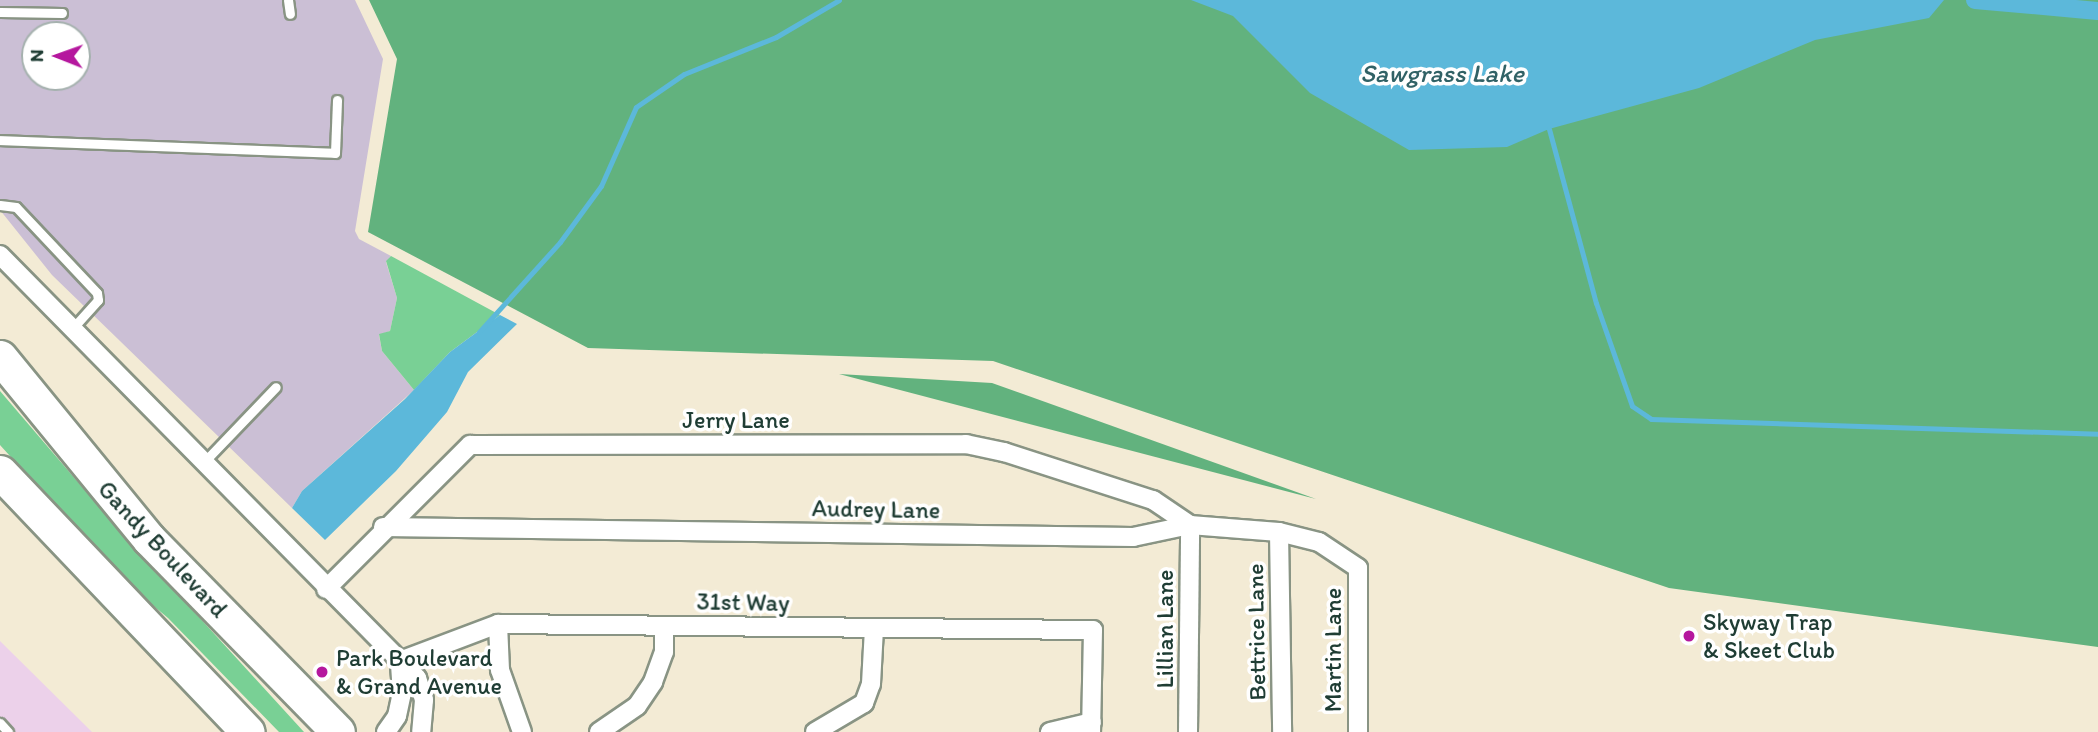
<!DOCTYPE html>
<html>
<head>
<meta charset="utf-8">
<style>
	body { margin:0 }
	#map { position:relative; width:2098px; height:732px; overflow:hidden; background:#f3ebd5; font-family:Itim,sans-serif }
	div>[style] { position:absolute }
	.built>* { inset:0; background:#ecd1ea }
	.industrial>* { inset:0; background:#cbbfd5 }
	.green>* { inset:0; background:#79d095 }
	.forest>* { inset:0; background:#62b27e }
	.water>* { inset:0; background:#5cb8da }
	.stream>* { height:5px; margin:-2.5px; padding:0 2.5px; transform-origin:2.5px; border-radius:2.5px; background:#5cb8da }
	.canal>* { height:18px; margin:-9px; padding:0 9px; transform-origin:9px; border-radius:9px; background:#5cb8da }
	.roads { filter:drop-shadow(2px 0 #899484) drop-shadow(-2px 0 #899484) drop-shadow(0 2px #899484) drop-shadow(0 -2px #899484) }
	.lane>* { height:9px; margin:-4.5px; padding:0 4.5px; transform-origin:4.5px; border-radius:4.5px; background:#fff }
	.street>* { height:18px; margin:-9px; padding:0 9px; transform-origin:9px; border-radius:9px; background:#fff }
	.highway>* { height:33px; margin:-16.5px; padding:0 16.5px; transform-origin:16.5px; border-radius:16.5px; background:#fff }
	.dots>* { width:19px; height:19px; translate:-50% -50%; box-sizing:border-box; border:4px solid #fff; border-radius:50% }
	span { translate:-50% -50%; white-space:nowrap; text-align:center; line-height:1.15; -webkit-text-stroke:7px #fff; paint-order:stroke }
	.street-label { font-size:24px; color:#1f3d34 }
	.poi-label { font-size:24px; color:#1f3d34 }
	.left { translate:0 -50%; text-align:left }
	.water-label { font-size:26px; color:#316266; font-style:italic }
	.north { position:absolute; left:21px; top:21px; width:70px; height:70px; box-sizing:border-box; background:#fff; border:2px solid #a5b1ae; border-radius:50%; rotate:271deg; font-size:19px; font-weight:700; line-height:28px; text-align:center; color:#1f3d34 }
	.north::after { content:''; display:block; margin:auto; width:24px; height:32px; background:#b5179e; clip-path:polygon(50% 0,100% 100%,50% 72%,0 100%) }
</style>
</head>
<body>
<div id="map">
	<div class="built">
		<div style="clip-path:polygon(0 641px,92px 732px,0 732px)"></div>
	</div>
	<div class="industrial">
		<div style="clip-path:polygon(evenodd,0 0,355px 0,383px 59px,355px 231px,359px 239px,391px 256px,386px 262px,397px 298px,390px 331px,379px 335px,382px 351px,414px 390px,302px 491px,292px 508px,52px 275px,0 210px,0 0,35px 35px,77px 35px,77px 77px,35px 77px,35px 35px)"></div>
	</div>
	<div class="green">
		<div style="clip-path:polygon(391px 256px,500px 315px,450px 352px,414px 390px,382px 351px,379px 334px,390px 331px,397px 298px,386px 261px)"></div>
		<div style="clip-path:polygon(0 391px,113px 523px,304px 732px,279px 732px,168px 618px,119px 577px,56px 507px,0 445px)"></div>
	</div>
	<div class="forest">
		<div style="clip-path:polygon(369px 0,2098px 0,2098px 647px,1669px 588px,993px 361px,588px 348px,368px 232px,397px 59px)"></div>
		<div style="clip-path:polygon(839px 374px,992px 383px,1316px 499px)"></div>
	</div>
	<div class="water">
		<div style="clip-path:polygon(1191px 0,1944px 0,1929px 18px,1815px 40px,1699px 88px,1549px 129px,1507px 147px,1409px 150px,1310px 93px,1233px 16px)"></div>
		<div style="clip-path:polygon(500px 315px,517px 324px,468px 372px,447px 412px,396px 471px,325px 540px,292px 508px,302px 491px,405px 399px,450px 352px)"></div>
	</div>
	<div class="stream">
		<div style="left:1549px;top:129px;width:180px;rotate:74.9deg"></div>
		<div style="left:1596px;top:303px;width:109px;rotate:70.7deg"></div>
		<div style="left:1632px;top:406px;width:23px;rotate:34deg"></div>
		<div style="left:1651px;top:419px;width:447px;rotate:1.9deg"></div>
		<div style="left:479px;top:332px;width:121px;rotate:-48deg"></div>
		<div style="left:560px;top:242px;width:69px;rotate:-53.8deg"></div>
		<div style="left:601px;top:186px;width:86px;rotate:-66.1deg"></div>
		<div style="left:636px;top:107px;width:58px;rotate:-34.5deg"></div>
		<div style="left:684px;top:74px;width:99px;rotate:-21.9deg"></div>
		<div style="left:776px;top:37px;width:73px;rotate:-30.4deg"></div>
	</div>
	<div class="canal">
		<div style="left:1975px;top:0;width:123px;rotate:5.1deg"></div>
	</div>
	<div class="roads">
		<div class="lane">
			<div style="left:288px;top:0;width:14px;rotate:82deg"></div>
			<div style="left:0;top:12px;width:62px;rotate:0.9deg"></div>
			<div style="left:0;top:140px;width:335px;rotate:2.2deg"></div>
			<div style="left:335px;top:153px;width:53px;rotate:-87.8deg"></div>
			<div style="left:0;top:205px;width:16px;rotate:7deg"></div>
			<div style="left:16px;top:207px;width:118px;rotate:46.7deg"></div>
			<div style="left:97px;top:293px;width:7px;rotate:82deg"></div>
			<div style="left:98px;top:300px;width:39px;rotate:132deg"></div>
			<div style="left:203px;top:463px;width:105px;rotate:-46.2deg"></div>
			<div style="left:0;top:723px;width:12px;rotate:48deg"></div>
		</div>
		<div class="street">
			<div style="left:0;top:255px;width:594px;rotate:45.41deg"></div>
			<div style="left:417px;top:678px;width:23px;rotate:72deg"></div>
			<div style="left:424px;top:700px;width:32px;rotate:95deg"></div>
			<div style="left:383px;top:527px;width:750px;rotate:0.76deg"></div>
			<div style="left:1133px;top:537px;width:58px;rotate:-11.9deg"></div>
			<div style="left:1190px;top:525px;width:89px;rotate:4.5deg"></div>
			<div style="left:1279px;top:532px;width:41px;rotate:14deg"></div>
			<div style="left:1319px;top:542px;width:47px;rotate:33.7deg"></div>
			<div style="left:1358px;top:568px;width:164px;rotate:90deg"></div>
			<div style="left:1279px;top:532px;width:200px;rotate:89.1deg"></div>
			<div style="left:326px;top:589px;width:204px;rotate:-45deg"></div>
			<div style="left:470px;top:445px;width:496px;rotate:-0.1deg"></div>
			<div style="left:966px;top:444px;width:39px;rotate:12deg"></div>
			<div style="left:1004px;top:452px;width:157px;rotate:17.9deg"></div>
			<div style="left:1153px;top:500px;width:45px;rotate:34deg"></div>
			<div style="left:498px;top:624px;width:46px;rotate:87.5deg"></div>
			<div style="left:500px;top:670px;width:66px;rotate:70.5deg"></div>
			<div style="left:400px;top:661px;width:105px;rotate:-20.7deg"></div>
			<div style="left:498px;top:624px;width:595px;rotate:0.58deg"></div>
			<div style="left:1093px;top:630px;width:102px;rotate:91.1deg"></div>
			<div style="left:386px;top:732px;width:19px;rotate:-55deg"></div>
			<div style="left:397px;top:716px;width:24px;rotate:-78deg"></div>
			<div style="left:402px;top:693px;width:32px;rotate:-94deg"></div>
			<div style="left:599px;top:732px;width:46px;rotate:-34.4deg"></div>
			<div style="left:637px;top:706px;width:29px;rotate:-56deg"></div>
			<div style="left:653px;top:682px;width:32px;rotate:-70deg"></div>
			<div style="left:664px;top:652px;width:26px;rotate:-90deg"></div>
			<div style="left:815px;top:732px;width:57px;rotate:-30.6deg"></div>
			<div style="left:864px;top:703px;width:20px;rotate:-70deg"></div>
			<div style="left:871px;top:684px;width:55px;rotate:-86.9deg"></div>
			<div style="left:1050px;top:732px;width:43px;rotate:-13.4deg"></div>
			<div style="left:1188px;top:732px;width:207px;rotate:-89.4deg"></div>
		</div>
		<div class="highway">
			<div style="left:0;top:357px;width:235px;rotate:50.7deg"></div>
			<div style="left:149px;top:539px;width:270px;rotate:45.6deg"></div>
			<div style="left:0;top:472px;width:359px;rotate:46.4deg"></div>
		</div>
	</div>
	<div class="dots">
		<div style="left:1689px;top:636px;background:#b5179e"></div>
		<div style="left:322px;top:672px;background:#b5179e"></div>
	</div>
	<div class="street-label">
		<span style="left:736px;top:420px">Jerry Lane</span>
		<span style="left:876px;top:509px;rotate:1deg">Audrey Lane</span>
		<span style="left:163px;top:549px;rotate:47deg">Gandy Boulevard</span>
		<span style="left:743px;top:602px;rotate:1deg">31st Way</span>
		<span style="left:1165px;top:629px;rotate:-90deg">Lillian Lane</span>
		<span style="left:1256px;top:632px;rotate:-91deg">Bettrice Lane</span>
		<span style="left:1333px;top:650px;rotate:-90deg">Martin Lane</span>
	</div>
	<div class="poi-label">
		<span class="left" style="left:1703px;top:636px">Skyway Trap<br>&amp; Skeet Club</span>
		<span class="left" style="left:336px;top:672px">Park Boulevard<br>&amp; Grand Avenue</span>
	</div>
	<div class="water-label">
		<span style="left:1442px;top:74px">Sawgrass Lake</span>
	</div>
	<div class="north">N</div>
</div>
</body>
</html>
